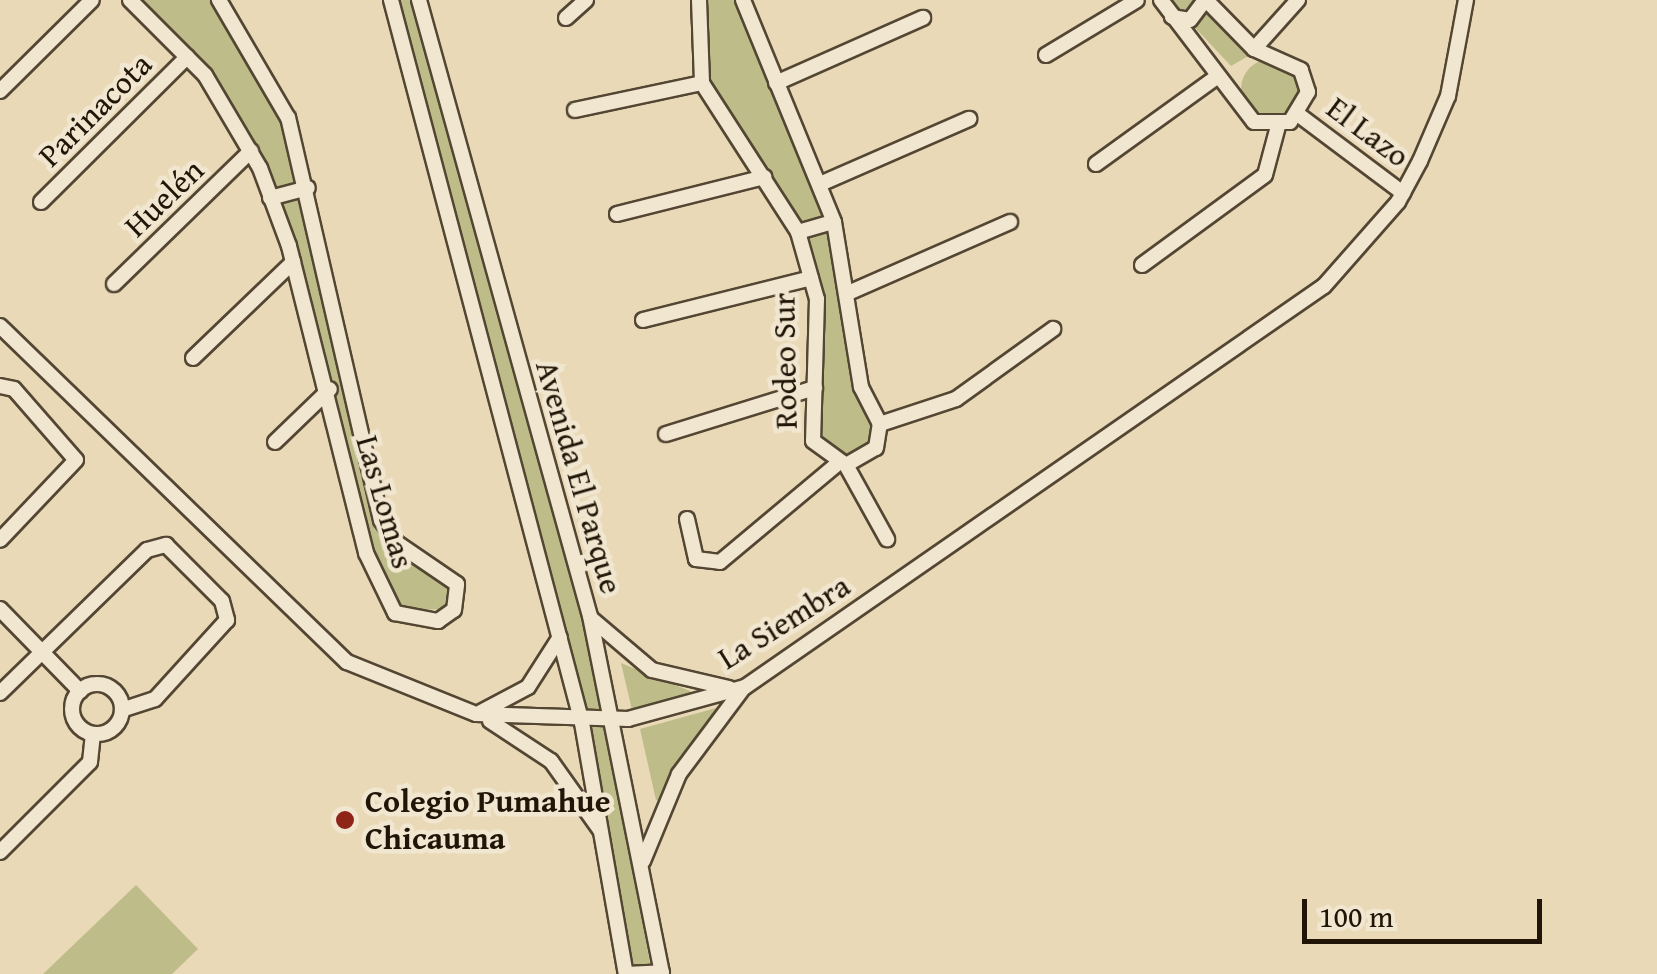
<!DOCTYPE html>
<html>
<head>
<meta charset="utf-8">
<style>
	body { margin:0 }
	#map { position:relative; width:1657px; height:974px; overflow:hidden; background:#e9d9b7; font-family:"Gentium Book Plus",serif }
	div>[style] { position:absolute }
	.green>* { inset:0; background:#bebd89 }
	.round { border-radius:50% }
	.roads { filter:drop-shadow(2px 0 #534633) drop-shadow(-2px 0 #534633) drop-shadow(0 2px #534633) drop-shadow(0 -2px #534633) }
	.street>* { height:14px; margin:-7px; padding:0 7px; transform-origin:7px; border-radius:7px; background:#f1e6d0 }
	.street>.ring { margin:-7px; padding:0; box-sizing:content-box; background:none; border:14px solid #f1e6d0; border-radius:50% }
	.dots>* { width:28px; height:28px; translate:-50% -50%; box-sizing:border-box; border:5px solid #f1e6d0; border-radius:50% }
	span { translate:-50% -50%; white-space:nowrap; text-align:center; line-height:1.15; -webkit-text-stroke:9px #f1e6d0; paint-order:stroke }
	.street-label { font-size:32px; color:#211507 }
	.poi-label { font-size:32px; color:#211507; font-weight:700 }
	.left { translate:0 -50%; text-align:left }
	.scale { position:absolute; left:1302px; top:899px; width:240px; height:45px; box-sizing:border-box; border:5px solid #211507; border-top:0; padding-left:12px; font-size:30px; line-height:35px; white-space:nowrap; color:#211507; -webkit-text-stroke:8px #f1e6d0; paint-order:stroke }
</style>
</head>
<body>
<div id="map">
	<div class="green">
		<div style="clip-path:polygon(137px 0,214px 0,284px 119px,369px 500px,378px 522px,453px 584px,451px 609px,404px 610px,385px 588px,263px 166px,208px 72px)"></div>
		<div style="clip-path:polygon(397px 0,414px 0,583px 612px,652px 974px,633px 974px,587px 725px)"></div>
		<div style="clip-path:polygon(704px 0,739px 0,829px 223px,875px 425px,872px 446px,846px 460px,824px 449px,815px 427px,822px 299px,802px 230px,707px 81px)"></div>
		<div style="clip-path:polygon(1169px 0,1200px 0,1250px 55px,1231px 66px)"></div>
		<div class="round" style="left:1241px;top:59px;width:60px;height:60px"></div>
		<div style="clip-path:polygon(621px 663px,690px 691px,691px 694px,632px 710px)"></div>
		<div style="clip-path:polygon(716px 708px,661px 801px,656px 800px,640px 729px)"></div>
		<div style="clip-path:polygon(136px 885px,198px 949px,172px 974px,43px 974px)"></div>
	</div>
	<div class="roads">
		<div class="street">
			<div style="left:130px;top:0;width:106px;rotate:45deg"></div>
			<div style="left:205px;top:75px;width:108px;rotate:59.4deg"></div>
			<div style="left:260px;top:168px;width:83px;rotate:69.6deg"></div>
			<div style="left:289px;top:246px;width:317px;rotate:75.9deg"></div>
			<div style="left:366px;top:553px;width:67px;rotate:64.2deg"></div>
			<div style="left:395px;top:613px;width:44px;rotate:10.5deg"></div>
			<div style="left:438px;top:621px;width:19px;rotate:-35deg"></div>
			<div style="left:454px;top:610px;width:26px;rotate:-83deg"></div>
			<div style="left:457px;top:584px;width:73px;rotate:-145.7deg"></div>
			<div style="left:397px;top:543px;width:28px;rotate:-125deg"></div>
			<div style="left:381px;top:520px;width:413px;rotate:-103deg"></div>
			<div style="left:288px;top:118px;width:137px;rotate:-120.3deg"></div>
			<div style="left:391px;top:0;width:748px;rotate:75.2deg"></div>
			<div style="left:582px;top:723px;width:255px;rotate:80.1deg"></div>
			<div style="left:419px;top:0;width:639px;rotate:74.49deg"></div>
			<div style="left:590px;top:616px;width:365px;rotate:78.6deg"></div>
			<div style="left:699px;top:0;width:83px;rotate:87.9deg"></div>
			<div style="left:702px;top:83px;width:177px;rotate:57.2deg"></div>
			<div style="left:798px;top:232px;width:70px;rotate:74.2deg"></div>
			<div style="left:817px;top:299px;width:142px;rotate:91.6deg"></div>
			<div style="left:813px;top:441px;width:41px;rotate:36deg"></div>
			<div style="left:846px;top:465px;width:34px;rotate:-30deg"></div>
			<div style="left:876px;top:448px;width:24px;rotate:-81deg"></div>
			<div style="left:880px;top:424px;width:42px;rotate:-117.2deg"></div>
			<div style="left:861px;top:387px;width:167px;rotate:-99.3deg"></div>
			<div style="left:834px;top:222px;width:240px;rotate:-112.3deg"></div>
			<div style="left:1161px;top:0;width:153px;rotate:52.7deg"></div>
			<div style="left:1254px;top:122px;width:36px"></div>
			<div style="left:1290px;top:122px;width:35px;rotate:-59deg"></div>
			<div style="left:1308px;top:92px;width:23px;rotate:-108deg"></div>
			<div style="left:1301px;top:70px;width:51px;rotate:-155.9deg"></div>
			<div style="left:1254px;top:49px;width:69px;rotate:-134.4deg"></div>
			<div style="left:1172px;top:17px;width:18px;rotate:9deg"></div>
			<div style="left:1190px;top:20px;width:25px;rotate:-53deg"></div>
			<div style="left:566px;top:18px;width:27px;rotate:-42deg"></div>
			<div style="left:1254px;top:49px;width:66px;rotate:-48.1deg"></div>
			<div style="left:1046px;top:55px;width:106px;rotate:-31.1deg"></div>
			<div style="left:776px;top:83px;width:161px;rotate:-23.9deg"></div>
			<div style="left:0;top:91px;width:129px;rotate:-44.7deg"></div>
			<div style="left:575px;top:110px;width:130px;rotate:-12deg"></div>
			<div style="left:1299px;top:115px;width:130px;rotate:36.9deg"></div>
			<div style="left:1096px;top:164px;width:150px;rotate:-35.8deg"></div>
			<div style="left:820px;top:184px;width:163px;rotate:-23.6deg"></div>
			<div style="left:270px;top:198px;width:39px;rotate:-15deg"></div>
			<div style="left:41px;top:202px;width:206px;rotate:-44.8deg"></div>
			<div style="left:617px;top:214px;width:152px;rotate:-14.1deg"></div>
			<div style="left:798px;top:232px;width:37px;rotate:-16deg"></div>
			<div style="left:1142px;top:265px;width:152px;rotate:-36.2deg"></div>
			<div style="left:1265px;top:175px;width:51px;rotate:-75.1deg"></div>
			<div style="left:114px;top:284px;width:191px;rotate:-44.2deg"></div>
			<div style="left:848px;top:293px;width:177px;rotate:-23.7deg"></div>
			<div style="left:643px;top:320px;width:173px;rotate:-14deg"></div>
			<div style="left:0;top:326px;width:483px;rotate:44.1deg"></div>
			<div style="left:347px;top:662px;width:139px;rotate:22deg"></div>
			<div style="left:476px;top:714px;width:152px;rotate:1.9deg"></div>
			<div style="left:628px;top:719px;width:121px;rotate:-15.3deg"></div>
			<div style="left:745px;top:687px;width:704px;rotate:-34.71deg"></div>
			<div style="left:1324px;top:286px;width:112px;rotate:-48.6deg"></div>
			<div style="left:1398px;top:202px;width:47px;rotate:-61.8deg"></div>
			<div style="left:1420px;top:161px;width:71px;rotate:-66.7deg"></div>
			<div style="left:1448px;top:96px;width:98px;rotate:-79.4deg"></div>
			<div style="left:193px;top:358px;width:139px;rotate:-43.8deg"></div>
			<div style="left:0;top:386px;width:14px;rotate:12deg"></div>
			<div style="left:14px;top:389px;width:94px;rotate:48.9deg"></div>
			<div style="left:76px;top:460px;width:110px;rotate:133.5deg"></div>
			<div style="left:880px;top:424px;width:80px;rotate:-18.2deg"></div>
			<div style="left:956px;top:399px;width:120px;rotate:-35.8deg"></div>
			<div style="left:666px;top:434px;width:156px;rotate:-17.2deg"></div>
			<div style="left:275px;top:442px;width:76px;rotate:-43.9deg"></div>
			<div style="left:846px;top:465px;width:85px;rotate:61deg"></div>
			<div style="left:687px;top:519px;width:41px;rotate:77.3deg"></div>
			<div style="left:696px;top:559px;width:24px;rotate:7deg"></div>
			<div style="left:720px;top:562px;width:151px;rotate:-39.9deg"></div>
			<div style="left:0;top:609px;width:115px;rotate:45.7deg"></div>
			<div style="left:593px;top:620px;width:77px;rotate:40.3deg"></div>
			<div style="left:652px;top:670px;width:79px;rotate:13.2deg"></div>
			<div class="ring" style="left:72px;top:684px;width:36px;height:36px"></div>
			<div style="left:0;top:693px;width:205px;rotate:-44.2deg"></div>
			<div style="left:147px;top:550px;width:20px;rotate:-15deg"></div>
			<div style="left:166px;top:545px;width:79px;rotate:45deg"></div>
			<div style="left:222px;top:601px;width:20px;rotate:75deg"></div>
			<div style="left:227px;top:620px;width:107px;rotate:132.3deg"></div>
			<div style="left:155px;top:699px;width:35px;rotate:162deg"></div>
			<div style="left:481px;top:712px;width:53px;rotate:-28deg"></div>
			<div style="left:528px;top:687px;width:59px;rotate:-57.4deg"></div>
			<div style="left:490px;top:721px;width:73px;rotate:33.3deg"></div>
			<div style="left:551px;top:761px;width:85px;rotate:54.6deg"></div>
			<div style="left:0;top:852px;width:127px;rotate:-45deg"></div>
			<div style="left:90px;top:762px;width:28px;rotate:-84deg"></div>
			<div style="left:643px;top:861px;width:94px;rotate:-67.5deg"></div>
			<div style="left:679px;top:774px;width:104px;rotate:-53.2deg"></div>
			<div style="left:626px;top:974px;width:36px;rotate:-3deg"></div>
		</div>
	</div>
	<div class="dots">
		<div style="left:345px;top:820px;background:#8f2418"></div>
	</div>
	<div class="street-label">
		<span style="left:95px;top:110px;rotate:-45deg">Parinacota</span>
		<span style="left:1368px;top:132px;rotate:37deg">El Lazo</span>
		<span style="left:164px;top:198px;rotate:-44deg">Huelén</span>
		<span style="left:785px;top:361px;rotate:-91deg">Rodeo Sur</span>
		<span style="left:579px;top:477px;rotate:74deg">Avenida El Parque</span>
		<span style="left:385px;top:502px;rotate:74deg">Las Lomas</span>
		<span style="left:784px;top:622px;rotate:-32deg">La Siembra</span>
	</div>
	<div class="poi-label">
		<span class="left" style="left:365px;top:820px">Colegio Pumahue<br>Chicauma</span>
	</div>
	<div class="scale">100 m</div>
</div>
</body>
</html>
